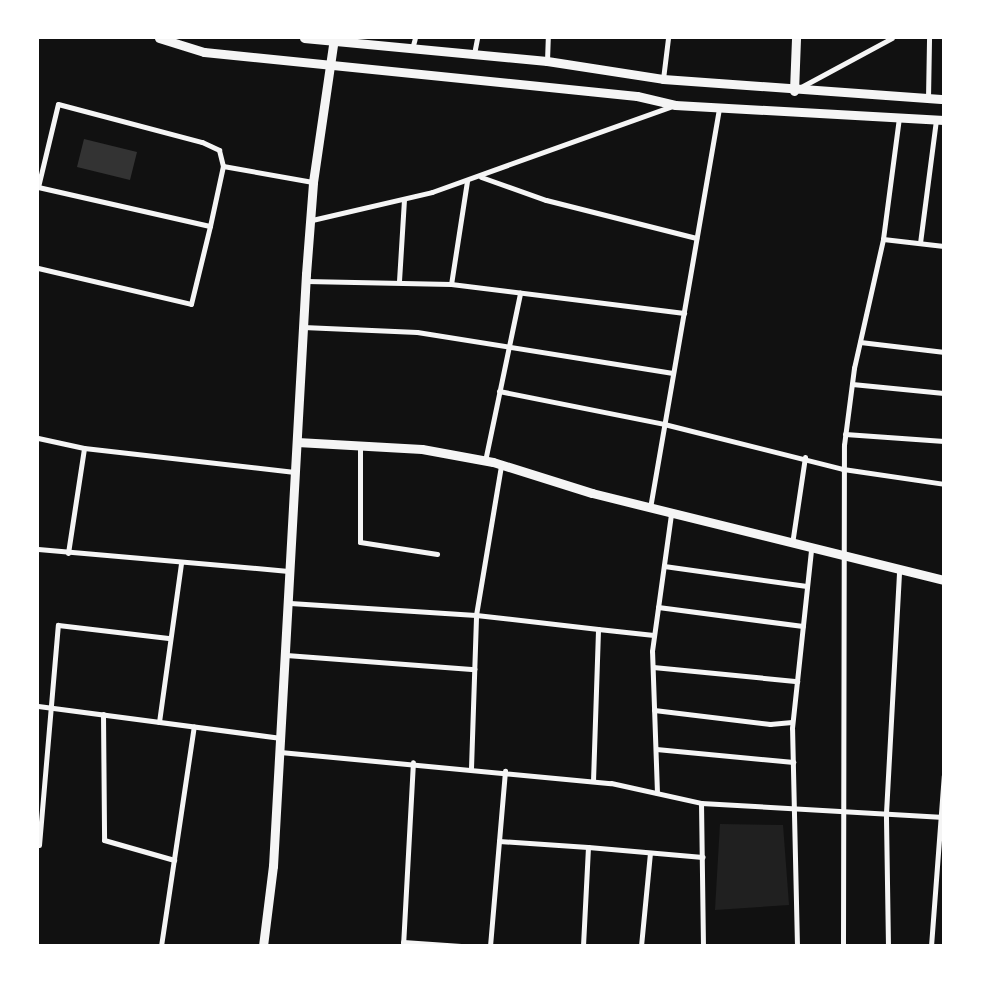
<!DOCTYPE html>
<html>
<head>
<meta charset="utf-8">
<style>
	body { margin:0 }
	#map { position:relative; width:981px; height:983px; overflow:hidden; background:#111; font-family:"Asap Condensed",sans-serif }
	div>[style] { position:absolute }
	.green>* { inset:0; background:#202020 }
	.water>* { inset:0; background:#333 }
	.minor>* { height:5px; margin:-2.5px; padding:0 2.5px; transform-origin:2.5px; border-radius:2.5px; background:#f5f5f5 }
	.tertiary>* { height:9px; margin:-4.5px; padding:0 4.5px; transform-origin:4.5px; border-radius:4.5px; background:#f5f5f5 }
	span { translate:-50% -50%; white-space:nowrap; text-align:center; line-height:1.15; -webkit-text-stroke:5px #fff; paint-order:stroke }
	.frame { position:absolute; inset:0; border:39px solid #fff; pointer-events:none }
</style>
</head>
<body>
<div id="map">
	<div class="green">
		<div style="clip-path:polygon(720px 824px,783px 825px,789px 905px,715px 910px)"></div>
	</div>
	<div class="water">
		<div style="clip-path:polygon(84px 139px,137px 152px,130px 180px,77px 167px)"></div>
	</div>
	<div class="minor">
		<div style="left:412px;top:49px;width:11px;rotate:-75deg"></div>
		<div style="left:474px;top:54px;width:16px;rotate:-79deg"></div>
		<div style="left:547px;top:61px;width:23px;rotate:-88deg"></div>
		<div style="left:663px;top:79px;width:41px;rotate:-83deg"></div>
		<div style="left:801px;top:87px;width:103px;rotate:-28.3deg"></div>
		<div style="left:928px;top:98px;width:60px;rotate:-89deg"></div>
		<div style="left:481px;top:177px;width:69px;rotate:19.5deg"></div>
		<div style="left:546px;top:200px;width:155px;rotate:14.2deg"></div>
		<div style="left:467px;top:181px;width:104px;rotate:98.8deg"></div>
		<div style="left:451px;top:284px;width:235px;rotate:7.1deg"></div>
		<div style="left:38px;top:187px;width:85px;rotate:-76.5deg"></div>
		<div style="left:58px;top:104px;width:149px;rotate:14.8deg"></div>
		<div style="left:202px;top:142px;width:19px;rotate:25deg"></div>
		<div style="left:219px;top:150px;width:16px;rotate:76deg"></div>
		<div style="left:223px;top:166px;width:91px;rotate:10.1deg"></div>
		<div style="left:38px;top:187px;width:176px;rotate:12.8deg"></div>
		<div style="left:210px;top:226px;width:61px;rotate:-77.8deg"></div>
		<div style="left:312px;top:220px;width:123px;rotate:-13.1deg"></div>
		<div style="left:432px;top:192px;width:255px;rotate:-19.7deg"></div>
		<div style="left:883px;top:239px;width:61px;rotate:6.5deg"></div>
		<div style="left:920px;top:243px;width:125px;rotate:-82.6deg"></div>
		<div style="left:38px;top:268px;width:157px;rotate:13.2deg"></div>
		<div style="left:191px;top:304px;width:80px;rotate:-76.3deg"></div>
		<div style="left:306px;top:281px;width:145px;rotate:1.2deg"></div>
		<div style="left:399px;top:281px;width:82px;rotate:-86.5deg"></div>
		<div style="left:303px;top:327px;width:114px;rotate:2.5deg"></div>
		<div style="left:417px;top:332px;width:259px;rotate:9.1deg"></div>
		<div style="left:860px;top:342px;width:85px;rotate:6.8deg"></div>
		<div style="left:852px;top:384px;width:92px;rotate:5.6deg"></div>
		<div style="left:499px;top:391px;width:168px;rotate:11.3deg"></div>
		<div style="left:664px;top:424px;width:185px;rotate:14.1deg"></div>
		<div style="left:843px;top:469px;width:102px;rotate:8.4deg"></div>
		<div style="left:845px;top:434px;width:99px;rotate:4deg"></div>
		<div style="left:38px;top:438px;width:47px;rotate:12.3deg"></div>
		<div style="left:84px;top:448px;width:212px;rotate:6.5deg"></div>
		<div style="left:360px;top:445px;width:97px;rotate:90deg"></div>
		<div style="left:360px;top:542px;width:78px;rotate:8.9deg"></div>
		<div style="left:485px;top:461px;width:172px;rotate:-78.2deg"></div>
		<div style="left:650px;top:508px;width:407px;rotate:-80.2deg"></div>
		<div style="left:792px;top:544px;width:88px;rotate:-81.5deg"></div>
		<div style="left:38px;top:549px;width:254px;rotate:5deg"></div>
		<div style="left:68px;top:553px;width:106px;rotate:-81.3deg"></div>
		<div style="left:664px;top:566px;width:144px;rotate:8deg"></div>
		<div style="left:290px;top:603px;width:186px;rotate:3.7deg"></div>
		<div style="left:476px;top:615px;width:152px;rotate:-80.5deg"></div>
		<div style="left:658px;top:607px;width:146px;rotate:7.5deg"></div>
		<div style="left:286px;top:655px;width:189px;rotate:4.3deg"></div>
		<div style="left:653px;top:667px;width:145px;rotate:5.6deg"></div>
		<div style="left:38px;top:706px;width:245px;rotate:7.5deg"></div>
		<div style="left:654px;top:710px;width:117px;rotate:6.9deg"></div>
		<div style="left:770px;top:724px;width:22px;rotate:-5deg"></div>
		<div style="left:103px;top:714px;width:126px;rotate:89.5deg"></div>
		<div style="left:104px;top:840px;width:73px;rotate:15.9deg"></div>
		<div style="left:159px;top:722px;width:161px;rotate:-82.1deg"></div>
		<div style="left:656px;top:749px;width:138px;rotate:5.4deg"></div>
		<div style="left:280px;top:752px;width:332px;rotate:5.4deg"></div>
		<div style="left:611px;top:783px;width:92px;rotate:12.5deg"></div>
		<div style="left:471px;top:768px;width:153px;rotate:-88.1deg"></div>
		<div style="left:476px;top:615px;width:123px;rotate:6.5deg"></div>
		<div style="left:593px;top:781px;width:152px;rotate:-88.1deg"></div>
		<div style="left:598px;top:629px;width:56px;rotate:6.1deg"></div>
		<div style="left:657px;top:793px;width:142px;rotate:-92deg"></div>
		<div style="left:652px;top:651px;width:138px;rotate:-82.1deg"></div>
		<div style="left:499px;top:841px;width:89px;rotate:3.9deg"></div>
		<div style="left:588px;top:847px;width:99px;rotate:92.9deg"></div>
		<div style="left:39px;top:845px;width:221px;rotate:-85.1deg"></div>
		<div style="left:58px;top:625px;width:111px;rotate:6.7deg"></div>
		<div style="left:588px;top:847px;width:115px;rotate:5deg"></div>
		<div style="left:403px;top:942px;width:58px;rotate:3.9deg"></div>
		<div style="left:161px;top:946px;width:222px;rotate:-81.5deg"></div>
		<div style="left:403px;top:946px;width:184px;rotate:-86.9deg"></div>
		<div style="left:490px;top:946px;width:176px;rotate:-85.1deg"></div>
		<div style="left:641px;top:946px;width:93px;rotate:-84.5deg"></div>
		<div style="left:703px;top:946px;width:143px;rotate:-90.8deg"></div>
		<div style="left:701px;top:803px;width:243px;rotate:3.3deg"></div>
		<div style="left:797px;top:946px;width:218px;rotate:-91.3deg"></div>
		<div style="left:792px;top:728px;width:179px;rotate:-83.9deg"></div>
		<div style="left:843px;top:946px;width:501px;rotate:-89.89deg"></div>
		<div style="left:844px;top:445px;width:78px;rotate:-82.6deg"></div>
		<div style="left:854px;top:368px;width:132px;rotate:-77.3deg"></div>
		<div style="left:883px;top:239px;width:122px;rotate:-82.5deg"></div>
		<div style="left:888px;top:946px;width:133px;rotate:-90.9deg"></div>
		<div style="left:886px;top:813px;width:243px;rotate:-86.9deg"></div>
		<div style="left:931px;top:946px;width:171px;rotate:-85.7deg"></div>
	</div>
	<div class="tertiary">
		<div style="left:159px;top:38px;width:47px;rotate:17.3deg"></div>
		<div style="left:204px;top:52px;width:435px;rotate:5.8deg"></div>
		<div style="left:637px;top:96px;width:39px;rotate:13deg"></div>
		<div style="left:675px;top:105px;width:269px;rotate:3.2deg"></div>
		<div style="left:304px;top:38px;width:244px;rotate:5.4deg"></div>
		<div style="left:547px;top:61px;width:117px;rotate:8.8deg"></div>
		<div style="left:663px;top:79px;width:282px;rotate:4.1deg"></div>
		<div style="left:794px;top:91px;width:53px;rotate:-87.8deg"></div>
		<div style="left:297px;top:442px;width:125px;rotate:3.2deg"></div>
		<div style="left:422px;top:449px;width:72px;rotate:10.4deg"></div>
		<div style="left:493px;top:462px;width:104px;rotate:17.4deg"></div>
		<div style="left:592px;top:493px;width:363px;rotate:13.9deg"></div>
		<div style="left:263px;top:946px;width:81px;rotate:-82.9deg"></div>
		<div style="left:273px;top:866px;width:593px;rotate:-86.81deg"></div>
		<div style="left:306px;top:274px;width:92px;rotate:-85.6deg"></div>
		<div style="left:313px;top:182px;width:146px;rotate:-81.7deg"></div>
	</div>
	<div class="frame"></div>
</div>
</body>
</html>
